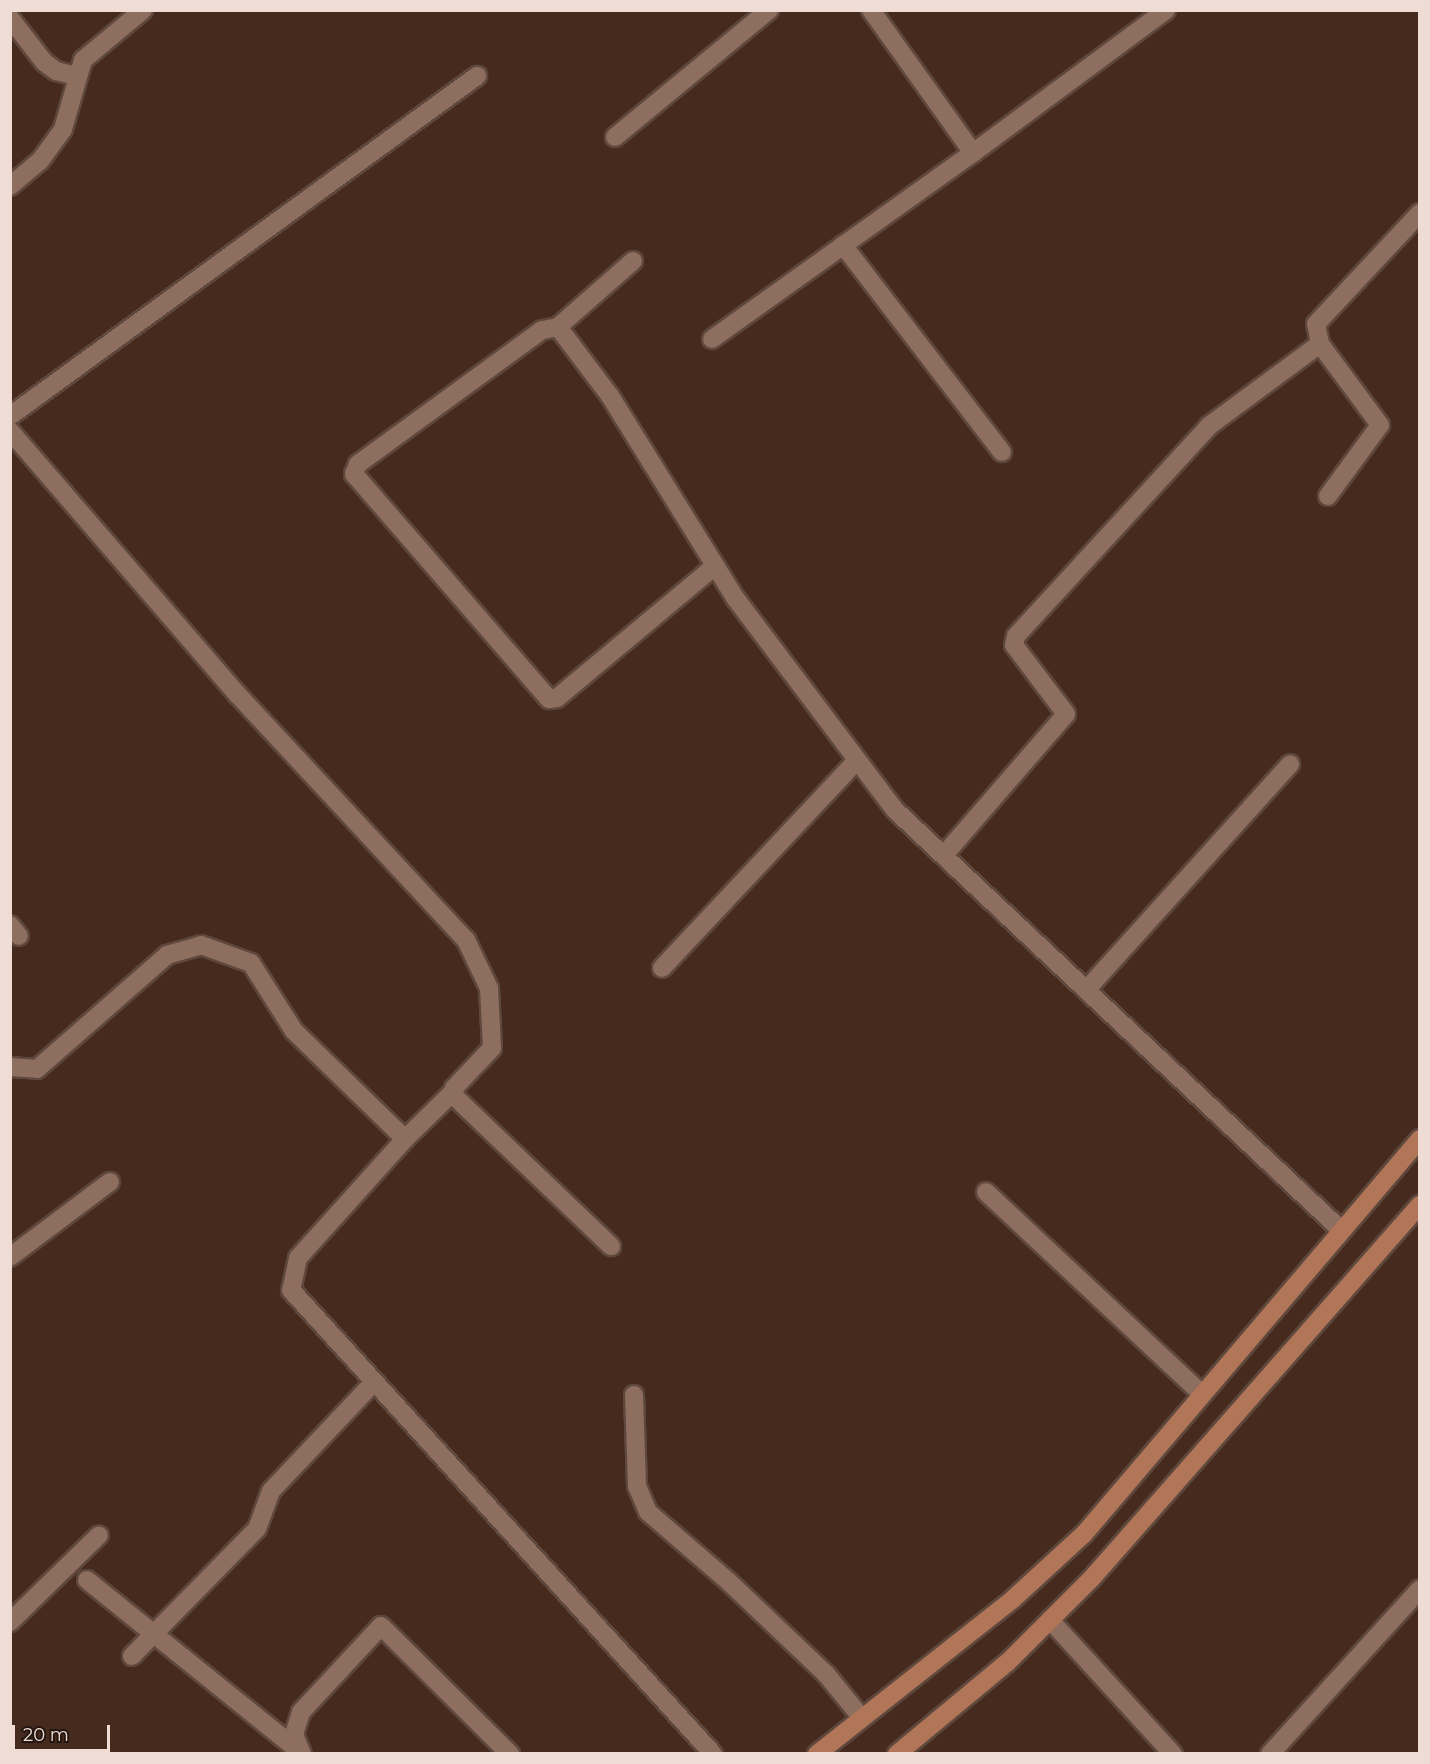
<!DOCTYPE html>
<html>
<head>
<meta charset="utf-8">
<style>
	body { margin:0 }
	#map { position:relative; width:1430px; height:1764px; overflow:hidden; background:#452a1d; font-family:Montserrat,sans-serif }
	div>[style] { position:absolute }
	.roads { filter:drop-shadow(2px 0 #5e473c) drop-shadow(-2px 0 #5e473c) drop-shadow(0 2px #5e473c) drop-shadow(0 -2px #5e473c) }
	.lane>* { height:18px; margin:-9px; padding:0 9px; transform-origin:9px; border-radius:9px; background:#8e6e5f }
	.street>* { height:18px; margin:-9px; padding:0 9px; transform-origin:9px; border-radius:9px; background:#8e6e5f }
	.primary>* { height:18px; margin:-9px; padding:0 9px; transform-origin:9px; border-radius:9px; background:#b17558 }
	span { translate:-50% -50%; white-space:nowrap; text-align:center; line-height:1.15; -webkit-text-stroke:4.5px #231610; paint-order:stroke }
	.frame { position:absolute; inset:0; border:12px solid #efddd5; pointer-events:none }
	.scale { position:absolute; left:12px; top:1725px; width:98px; height:27px; box-sizing:border-box; border:3px solid #efddd5; border-top:0; padding-left:8px; font-size:18px; line-height:21px; white-space:nowrap; color:#efddd5; -webkit-text-stroke:4px #231610; paint-order:stroke }
</style>
</head>
<body>
<div id="map">
	<div class="roads">
		<div class="lane">
			<div style="left:10px;top:18px;width:56px;rotate:52.3deg"></div>
			<div style="left:44px;top:62px;width:15px;rotate:37deg"></div>
			<div style="left:56px;top:71px;width:21px;rotate:14deg"></div>
			<div style="left:843px;top:245px;width:261px;rotate:52.5deg"></div>
			<div style="left:986px;top:1192px;width:294px;rotate:43.1deg"></div>
			<div style="left:634px;top:1395px;width:91px;rotate:88.1deg"></div>
			<div style="left:637px;top:1486px;width:28px;rotate:67deg"></div>
			<div style="left:648px;top:1512px;width:106px;rotate:40.8deg"></div>
			<div style="left:728px;top:1581px;width:135px;rotate:43.5deg"></div>
			<div style="left:826px;top:1674px;width:55px;rotate:50.9deg"></div>
		</div>
		<div class="street">
			<div style="left:615px;top:137px;width:200px;rotate:-39.5deg"></div>
			<div style="left:973px;top:153px;width:240px;rotate:-36.5deg"></div>
			<div style="left:10px;top:186px;width:39px;rotate:-40deg"></div>
			<div style="left:40px;top:161px;width:39px;rotate:-54deg"></div>
			<div style="left:63px;top:129px;width:72px;rotate:-73.8deg"></div>
			<div style="left:83px;top:60px;width:78px;rotate:-39.8deg"></div>
			<div style="left:633px;top:261px;width:100px;rotate:138.7deg"></div>
			<div style="left:558px;top:327px;width:86px;rotate:53deg"></div>
			<div style="left:610px;top:396px;width:239px;rotate:58.2deg"></div>
			<div style="left:736px;top:599px;width:264px;rotate:53deg"></div>
			<div style="left:895px;top:810px;width:613px;rotate:43.28deg"></div>
			<div style="left:558px;top:327px;width:16px;rotate:169deg"></div>
			<div style="left:542px;top:330px;width:228px;rotate:143.9deg"></div>
			<div style="left:358px;top:464px;width:11px;rotate:112deg"></div>
			<div style="left:354px;top:474px;width:298px;rotate:49.1deg"></div>
			<div style="left:549px;top:699px;width:8px;rotate:-7deg"></div>
			<div style="left:557px;top:698px;width:206px;rotate:-39.9deg"></div>
			<div style="left:712px;top:339px;width:320px;rotate:-35.5deg"></div>
			<div style="left:973px;top:153px;width:176px;rotate:-125.5deg"></div>
			<div style="left:10px;top:416px;width:578px;rotate:-36.06deg"></div>
			<div style="left:10px;top:431px;width:349px;rotate:49.2deg"></div>
			<div style="left:238px;top:695px;width:335px;rotate:47.1deg"></div>
			<div style="left:466px;top:940px;width:53px;rotate:64.4deg"></div>
			<div style="left:489px;top:988px;width:60px;rotate:87.1deg"></div>
			<div style="left:492px;top:1048px;width:55px;rotate:133.5deg"></div>
			<div style="left:454px;top:1088px;width:9px;rotate:84deg"></div>
			<div style="left:455px;top:1097px;width:216px;rotate:43.7deg"></div>
			<div style="left:1328px;top:496px;width:88px;rotate:-53.8deg"></div>
			<div style="left:1380px;top:425px;width:101px;rotate:-126.5deg"></div>
			<div style="left:1320px;top:344px;width:20px;rotate:-101deg"></div>
			<div style="left:1316px;top:324px;width:152px;rotate:-46.9deg"></div>
			<div style="left:944px;top:855px;width:186px;rotate:-49.1deg"></div>
			<div style="left:1066px;top:714px;width:86px;rotate:-127deg"></div>
			<div style="left:1014px;top:645px;width:9px;rotate:-77deg"></div>
			<div style="left:1016px;top:636px;width:285px;rotate:-47.4deg"></div>
			<div style="left:1209px;top:426px;width:138px;rotate:-36.5deg"></div>
			<div style="left:10px;top:925px;width:14px;rotate:51deg"></div>
			<div style="left:662px;top:968px;width:285px;rotate:-46.8deg"></div>
			<div style="left:1087px;top:989px;width:303px;rotate:-47.9deg"></div>
			<div style="left:10px;top:1067px;width:27px;rotate:4deg"></div>
			<div style="left:37px;top:1069px;width:173px;rotate:-41.2deg"></div>
			<div style="left:167px;top:955px;width:35px;rotate:-16deg"></div>
			<div style="left:201px;top:945px;width:53px;rotate:19.8deg"></div>
			<div style="left:251px;top:963px;width:80px;rotate:57.7deg"></div>
			<div style="left:294px;top:1031px;width:155px;rotate:44.2deg"></div>
			<div style="left:453px;top:1092px;width:67px;rotate:135.6deg"></div>
			<div style="left:405px;top:1139px;width:160px;rotate:132deg"></div>
			<div style="left:298px;top:1258px;width:33px;rotate:102deg"></div>
			<div style="left:291px;top:1290px;width:627px;rotate:47.71deg"></div>
			<div style="left:10px;top:1257px;width:125px;rotate:-36.9deg"></div>
			<div style="left:87px;top:1580px;width:274px;rotate:38.9deg"></div>
			<div style="left:1050px;top:1620px;width:182px;rotate:47.5deg"></div>
			<div style="left:10px;top:1622px;width:124px;rotate:-44.3deg"></div>
			<div style="left:132px;top:1656px;width:178px;rotate:-45.5deg"></div>
			<div style="left:257px;top:1529px;width:40px;rotate:-69.8deg"></div>
			<div style="left:271px;top:1491px;width:150px;rotate:-46.6deg"></div>
			<div style="left:302px;top:1754px;width:22px;rotate:-112deg"></div>
			<div style="left:294px;top:1734px;width:23px;rotate:-72deg"></div>
			<div style="left:301px;top:1712px;width:117px;rotate:-47.1deg"></div>
			<div style="left:381px;top:1626px;width:182px;rotate:44.8deg"></div>
			<div style="left:1270px;top:1754px;width:223px;rotate:-47.7deg"></div>
		</div>
		<div class="primary">
			<div style="left:817px;top:1754px;width:250px;rotate:-38.3deg"></div>
			<div style="left:1013px;top:1599px;width:96px;rotate:-42.5deg"></div>
			<div style="left:1084px;top:1534px;width:519px;rotate:-49.61deg"></div>
			<div style="left:897px;top:1754px;width:144px;rotate:-39.7deg"></div>
			<div style="left:1008px;top:1662px;width:119px;rotate:-45deg"></div>
			<div style="left:1092px;top:1578px;width:497px;rotate:-48.7deg"></div>
		</div>
	</div>
	<div class="frame"></div>
	<div class="scale">20 m</div>
</div>
</body>
</html>
